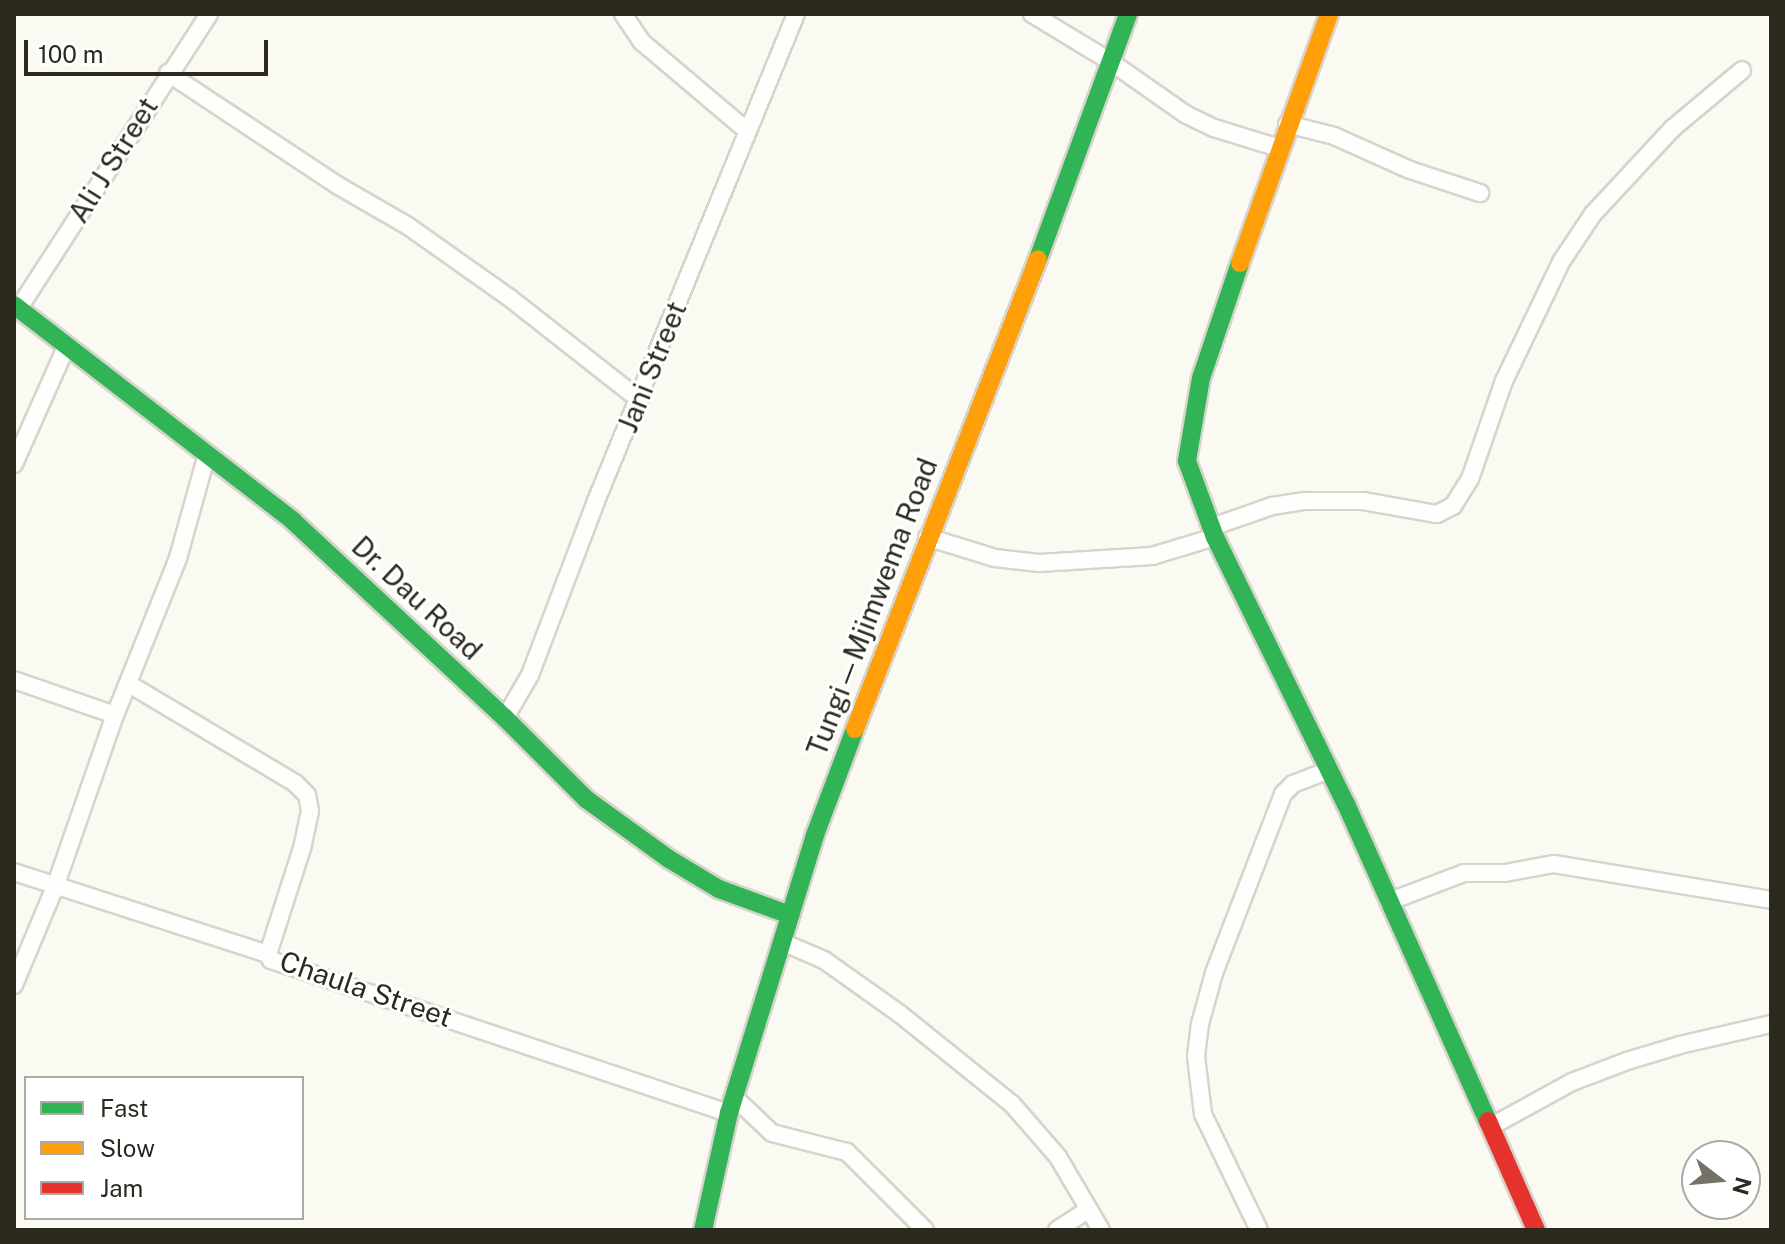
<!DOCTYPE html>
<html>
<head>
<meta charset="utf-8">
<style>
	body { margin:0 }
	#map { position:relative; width:1785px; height:1244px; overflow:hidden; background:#faf9f2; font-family:"Public Sans",sans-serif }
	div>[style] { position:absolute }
	.roads { filter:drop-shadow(2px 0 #d6d4cb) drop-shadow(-2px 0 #d6d4cb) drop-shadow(0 2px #d6d4cb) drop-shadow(0 -2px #d6d4cb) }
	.street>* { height:16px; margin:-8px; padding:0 8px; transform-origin:8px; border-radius:8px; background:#fefefd }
	.fast>* { height:18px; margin:-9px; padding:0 9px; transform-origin:9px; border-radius:9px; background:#30b455 }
	.slow>* { height:18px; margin:-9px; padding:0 9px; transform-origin:9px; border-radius:9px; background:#ff9f0a }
	.jam>* { height:18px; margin:-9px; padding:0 9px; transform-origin:9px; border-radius:9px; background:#e5322d }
	span { translate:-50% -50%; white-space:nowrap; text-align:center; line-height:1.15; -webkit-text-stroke:6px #fff; paint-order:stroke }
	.street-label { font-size:28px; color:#2c2a1e }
	.frame { position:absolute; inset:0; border:16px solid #2c2a1e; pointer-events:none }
	.legend { position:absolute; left:24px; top:1076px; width:280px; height:144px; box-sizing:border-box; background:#fff; border:2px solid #abaaa5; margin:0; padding:10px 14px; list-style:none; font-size:24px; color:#2c2a1e }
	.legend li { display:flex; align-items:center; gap:16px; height:40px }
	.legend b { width:40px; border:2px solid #abaaa5 }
	.north { position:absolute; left:1681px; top:1140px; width:80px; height:80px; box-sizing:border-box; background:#fff; border:2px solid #abaaa5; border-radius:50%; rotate:106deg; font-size:22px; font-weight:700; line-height:32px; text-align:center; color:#2c2a1e }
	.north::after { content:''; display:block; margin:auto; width:28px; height:36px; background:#747268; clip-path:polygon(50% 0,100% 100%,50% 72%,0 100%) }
	.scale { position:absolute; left:24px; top:40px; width:244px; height:36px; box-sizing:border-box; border:4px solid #2c2a1e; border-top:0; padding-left:10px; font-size:24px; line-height:28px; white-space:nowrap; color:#2c2a1e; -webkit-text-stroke:6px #fff; paint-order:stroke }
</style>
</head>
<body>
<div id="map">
	<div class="roads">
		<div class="street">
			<div style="left:623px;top:14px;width:34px;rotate:56deg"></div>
			<div style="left:642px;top:42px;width:136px;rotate:40.2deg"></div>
			<div style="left:1032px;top:14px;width:89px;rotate:31.2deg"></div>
			<div style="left:1108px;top:60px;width:94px;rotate:35deg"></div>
			<div style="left:1185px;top:114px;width:32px;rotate:26deg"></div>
			<div style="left:1214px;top:128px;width:68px;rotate:17.1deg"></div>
			<div style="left:168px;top:73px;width:203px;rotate:33.5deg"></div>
			<div style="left:337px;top:185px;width:82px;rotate:30deg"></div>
			<div style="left:408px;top:226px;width:126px;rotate:35.3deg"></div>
			<div style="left:511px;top:299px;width:164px;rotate:38.1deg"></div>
			<div style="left:1287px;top:124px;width:49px;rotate:14.3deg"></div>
			<div style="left:1334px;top:136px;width:83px;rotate:24.1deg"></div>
			<div style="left:1410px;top:170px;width:74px;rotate:18.2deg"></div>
			<div style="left:19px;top:308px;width:350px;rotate:-57.1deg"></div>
			<div style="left:14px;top:464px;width:130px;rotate:-66deg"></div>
			<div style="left:1212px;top:527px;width:64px;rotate:-19.3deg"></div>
			<div style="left:1272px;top:506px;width:33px;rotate:-9deg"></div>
			<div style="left:1305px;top:501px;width:58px"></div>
			<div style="left:1363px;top:501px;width:75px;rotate:10deg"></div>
			<div style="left:1437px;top:514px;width:18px;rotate:-27deg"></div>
			<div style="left:1453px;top:506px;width:32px;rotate:-58deg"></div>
			<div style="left:1470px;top:479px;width:104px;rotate:-70.9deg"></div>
			<div style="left:1504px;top:381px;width:81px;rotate:-64.4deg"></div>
			<div style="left:1539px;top:308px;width:51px;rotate:-64.4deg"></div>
			<div style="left:1561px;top:262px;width:58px;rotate:-56.3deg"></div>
			<div style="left:1593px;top:214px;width:117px;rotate:-47.1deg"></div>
			<div style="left:1673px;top:128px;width:90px;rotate:-40deg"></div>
			<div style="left:927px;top:537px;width:71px;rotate:17.2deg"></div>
			<div style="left:995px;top:558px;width:44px;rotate:6.5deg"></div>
			<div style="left:1039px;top:563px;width:113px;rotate:-3.5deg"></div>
			<div style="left:1152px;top:556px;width:66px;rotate:-16.8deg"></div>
			<div style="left:14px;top:680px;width:107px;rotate:19.1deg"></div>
			<div style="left:129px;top:684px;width:193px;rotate:30.8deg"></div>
			<div style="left:295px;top:783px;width:17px;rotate:45deg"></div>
			<div style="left:307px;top:795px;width:16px;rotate:79deg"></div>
			<div style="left:310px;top:811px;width:35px;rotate:102deg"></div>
			<div style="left:303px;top:845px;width:114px;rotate:107.8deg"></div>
			<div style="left:268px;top:954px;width:7px;rotate:63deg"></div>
			<div style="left:271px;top:960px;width:483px;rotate:18.5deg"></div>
			<div style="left:505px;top:718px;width:50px;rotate:-59.8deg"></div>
			<div style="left:530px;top:675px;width:186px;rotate:-69.2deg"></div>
			<div style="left:596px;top:501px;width:526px;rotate:-67.67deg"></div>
			<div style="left:14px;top:872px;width:267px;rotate:17.9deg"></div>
			<div style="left:1388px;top:902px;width:81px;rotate:-20.9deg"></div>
			<div style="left:1464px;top:873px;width:41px"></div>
			<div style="left:1505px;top:873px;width:50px;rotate:-10.4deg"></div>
			<div style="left:1554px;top:864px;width:220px;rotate:9.4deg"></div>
			<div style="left:782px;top:942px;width:46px;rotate:23.2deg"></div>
			<div style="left:824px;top:960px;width:93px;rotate:35.4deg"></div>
			<div style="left:900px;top:1014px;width:144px;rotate:38.8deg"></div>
			<div style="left:1012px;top:1104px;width:70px;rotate:49deg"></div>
			<div style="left:1058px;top:1157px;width:85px;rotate:59.5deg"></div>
			<div style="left:14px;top:985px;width:106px;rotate:-67.3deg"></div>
			<div style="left:55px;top:887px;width:182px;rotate:-70.8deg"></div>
			<div style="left:115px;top:715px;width:169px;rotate:-68.1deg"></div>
			<div style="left:178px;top:558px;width:108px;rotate:-74.4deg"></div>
			<div style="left:734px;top:1097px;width:52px;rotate:43.5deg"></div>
			<div style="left:772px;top:1133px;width:77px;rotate:14.2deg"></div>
			<div style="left:847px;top:1152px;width:110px;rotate:45deg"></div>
			<div style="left:1490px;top:1127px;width:94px;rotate:-28.8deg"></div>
			<div style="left:1572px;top:1082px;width:59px;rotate:-20.9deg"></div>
			<div style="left:1627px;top:1061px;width:55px;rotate:-16.8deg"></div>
			<div style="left:1680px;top:1045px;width:93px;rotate:-13deg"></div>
			<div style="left:1057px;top:1230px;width:38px;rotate:-33deg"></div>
			<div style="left:1259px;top:1230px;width:129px;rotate:-115.8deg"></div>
			<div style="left:1203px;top:1114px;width:58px;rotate:-96.9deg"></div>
			<div style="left:1196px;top:1056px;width:32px;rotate:-83deg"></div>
			<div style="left:1200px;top:1024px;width:53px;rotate:-74.6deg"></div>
			<div style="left:1214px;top:973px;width:192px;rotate:-68.9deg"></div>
			<div style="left:1283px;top:794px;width:14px;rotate:-45deg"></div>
			<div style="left:1293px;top:784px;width:40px;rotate:-21deg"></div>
		</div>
		<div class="fast">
			<div style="left:1038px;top:259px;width:261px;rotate:-69.8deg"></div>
			<div style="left:1240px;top:263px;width:121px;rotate:108.7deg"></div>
			<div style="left:1201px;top:378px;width:84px;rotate:99.6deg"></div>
			<div style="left:1187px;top:461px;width:81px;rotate:69.8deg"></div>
			<div style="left:1215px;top:537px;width:297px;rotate:63.9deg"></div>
			<div style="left:1346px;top:804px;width:347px;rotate:65.9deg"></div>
			<div style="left:14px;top:305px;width:353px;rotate:37.7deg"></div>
			<div style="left:293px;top:521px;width:289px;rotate:42.9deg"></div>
			<div style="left:505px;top:718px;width:115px;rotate:45deg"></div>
			<div style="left:586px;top:799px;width:102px;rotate:35.9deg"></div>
			<div style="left:669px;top:859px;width:58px;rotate:31deg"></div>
			<div style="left:719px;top:889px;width:76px;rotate:20.1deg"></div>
			<div style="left:703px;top:1230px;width:120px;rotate:-77.5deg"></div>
			<div style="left:729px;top:1113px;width:291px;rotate:-72.8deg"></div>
			<div style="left:815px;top:835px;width:113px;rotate:-69.3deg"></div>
		</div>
		<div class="slow">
			<div style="left:1240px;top:263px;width:264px;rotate:-70.3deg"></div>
			<div style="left:855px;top:729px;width:504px;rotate:-68.73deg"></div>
		</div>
		<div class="jam">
			<div style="left:1488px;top:1121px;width:119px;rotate:66.2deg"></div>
		</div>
	</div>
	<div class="street-label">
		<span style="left:113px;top:160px;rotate:-58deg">Ali J Street</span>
		<span style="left:652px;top:367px;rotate:-68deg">Jani Street</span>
		<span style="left:417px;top:598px;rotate:43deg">Dr. Dau Road</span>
		<span style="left:872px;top:607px;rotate:-69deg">Tungi—Mjimwema Road</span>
		<span style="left:366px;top:989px;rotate:19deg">Chaula Street</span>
	</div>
	<div class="frame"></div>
	<ul class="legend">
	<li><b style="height:10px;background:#30b455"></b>Fast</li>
	<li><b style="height:10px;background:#ff9f0a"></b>Slow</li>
	<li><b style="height:10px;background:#e5322d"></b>Jam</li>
	</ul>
	<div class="north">N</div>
	<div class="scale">100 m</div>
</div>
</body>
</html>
